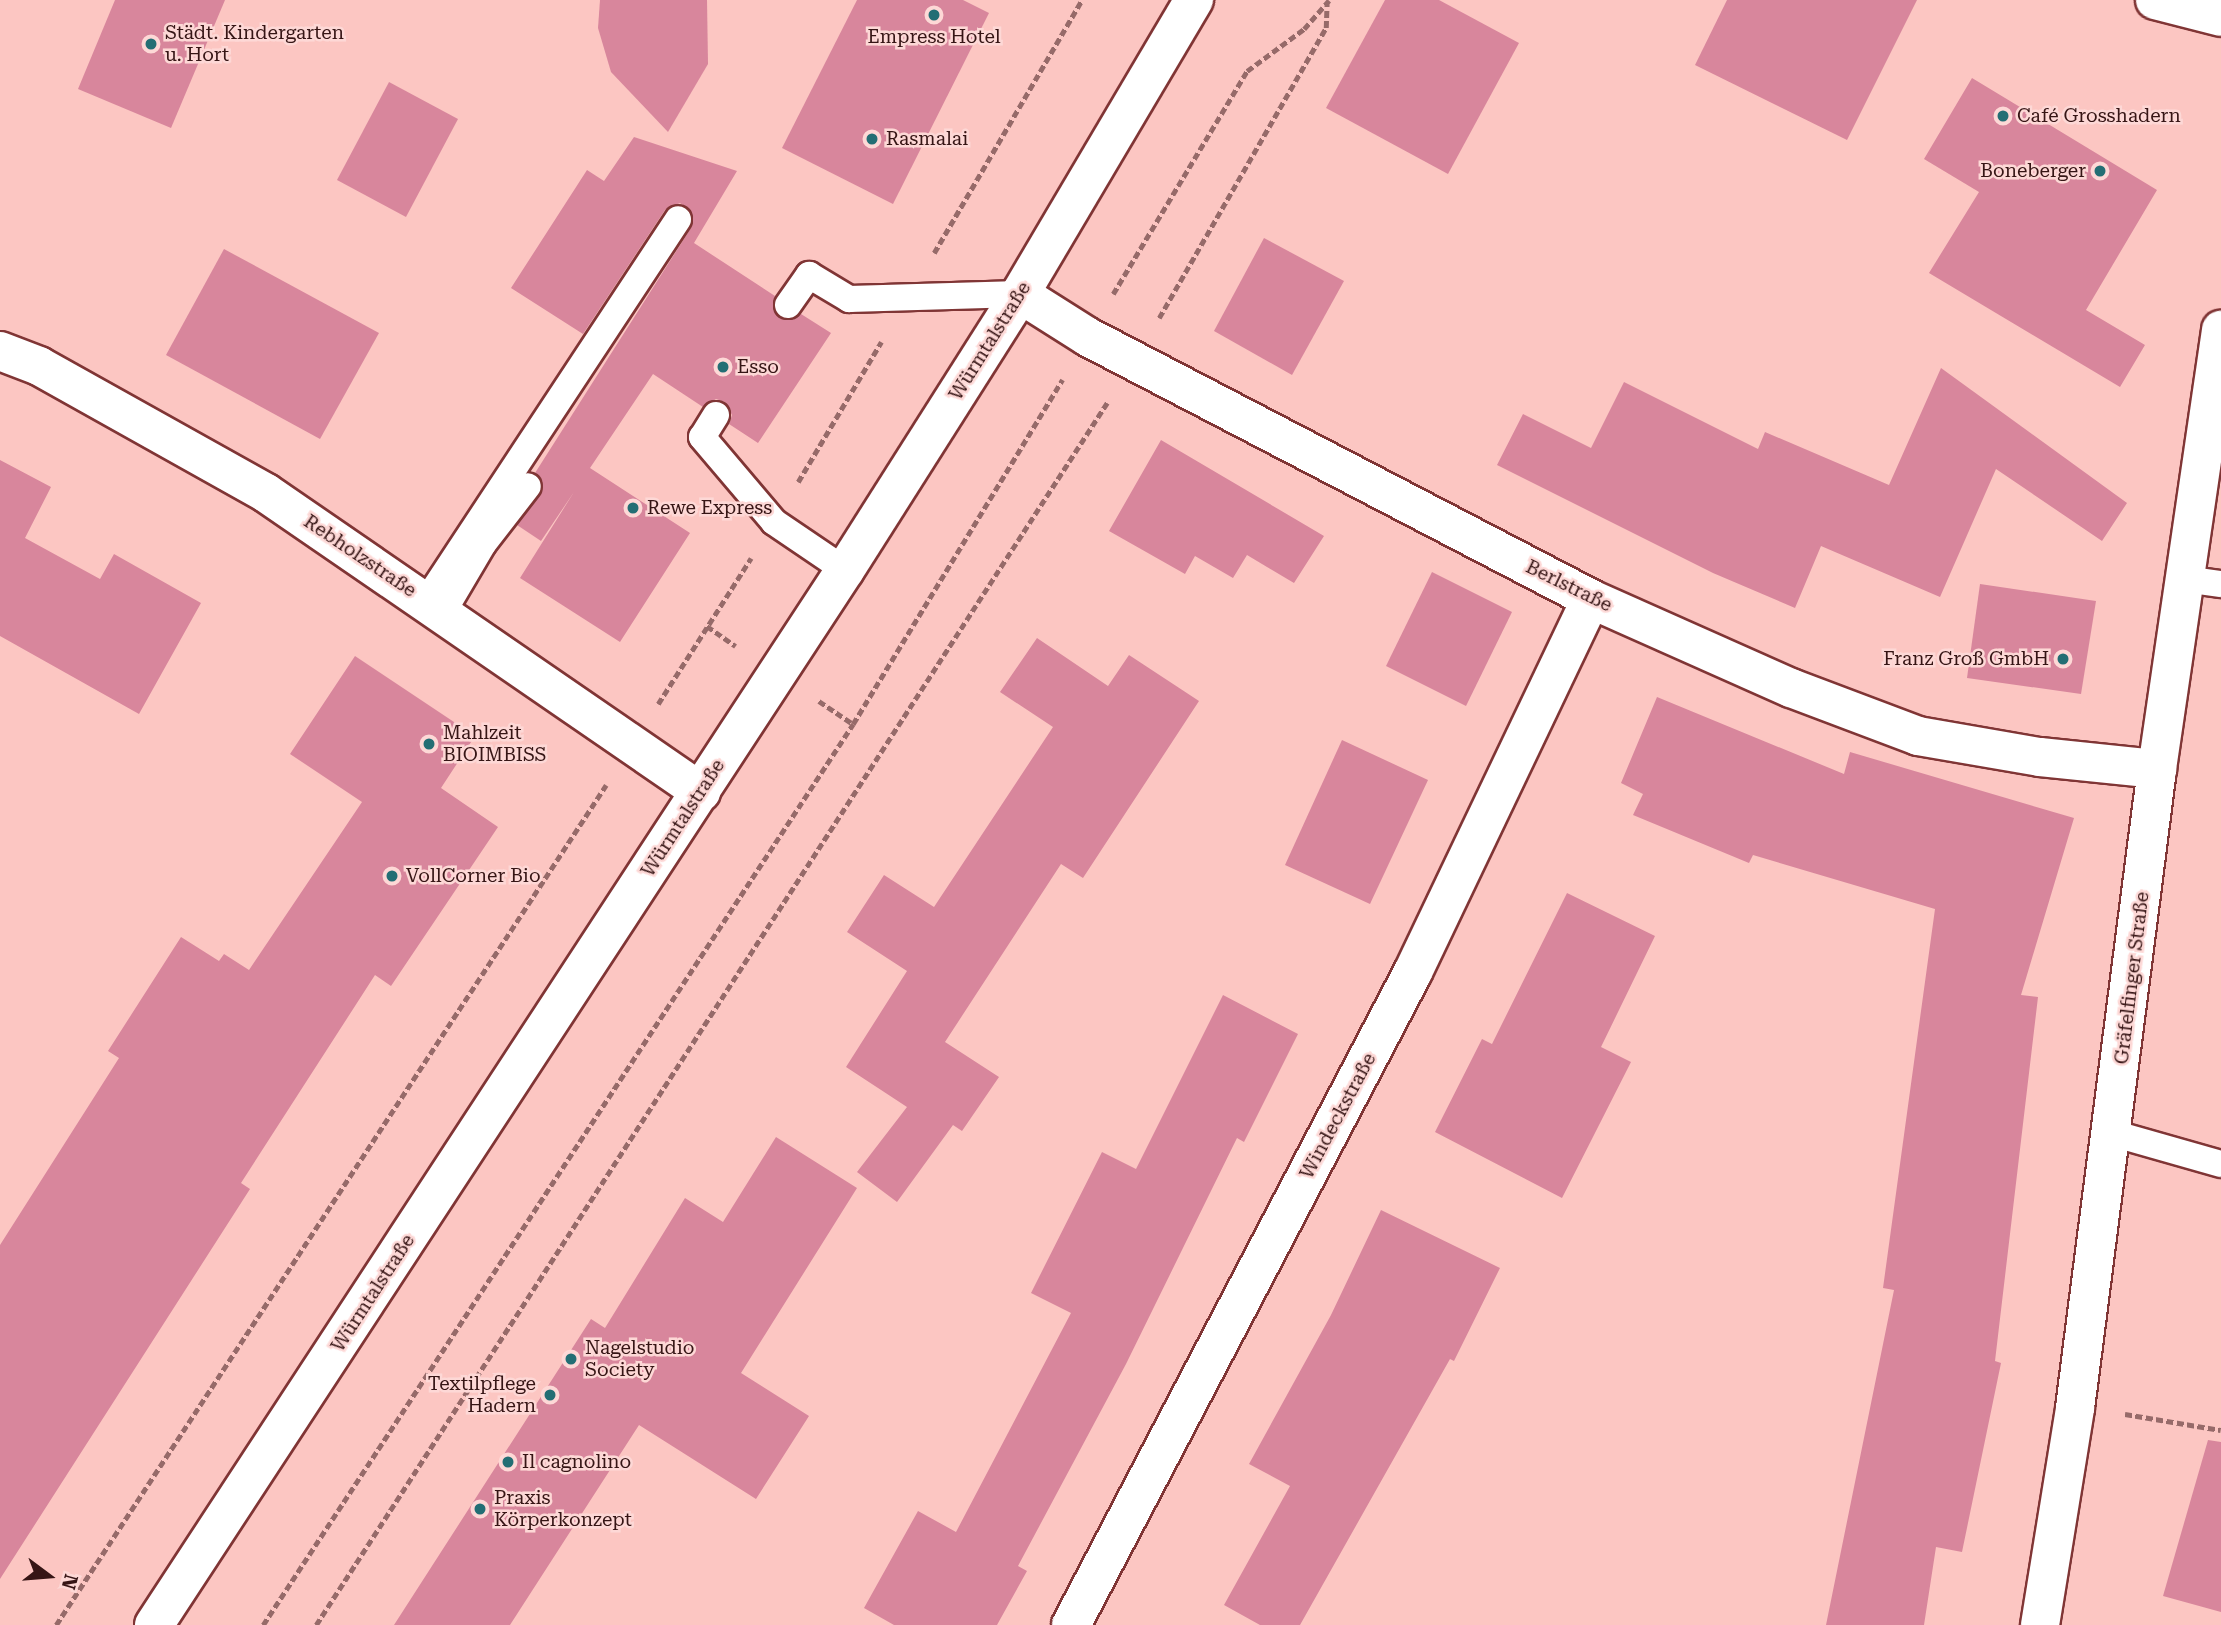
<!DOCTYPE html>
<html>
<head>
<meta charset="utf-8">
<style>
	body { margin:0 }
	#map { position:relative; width:2221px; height:1625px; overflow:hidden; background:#fcc6c2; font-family:"Roboto Serif",serif }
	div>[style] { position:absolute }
	.building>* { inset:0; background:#d8869c }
	.path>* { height:4.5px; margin-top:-2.25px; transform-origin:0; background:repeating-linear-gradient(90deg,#966a69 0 7px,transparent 0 10.5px) }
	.roads { filter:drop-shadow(2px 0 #803535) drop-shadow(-2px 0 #803535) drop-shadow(0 2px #803535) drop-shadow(0 -2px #803535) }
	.service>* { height:26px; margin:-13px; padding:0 13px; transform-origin:13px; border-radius:13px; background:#fff }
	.minor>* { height:38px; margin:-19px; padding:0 19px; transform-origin:19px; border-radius:19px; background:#fff }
	.secondary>* { height:38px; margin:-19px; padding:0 19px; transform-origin:19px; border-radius:19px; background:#fff }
	.dots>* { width:19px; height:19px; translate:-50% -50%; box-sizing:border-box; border:4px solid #fdd8d6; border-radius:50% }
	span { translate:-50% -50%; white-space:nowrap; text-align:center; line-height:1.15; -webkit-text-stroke:5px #fdd8d6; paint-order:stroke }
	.poi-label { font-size:19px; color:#361515 }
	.left { translate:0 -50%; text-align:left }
	.right { translate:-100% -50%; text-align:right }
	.street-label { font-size:19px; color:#361515 }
	.north { position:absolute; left:14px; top:1541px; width:70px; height:70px; -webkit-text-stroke:5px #fdd8d6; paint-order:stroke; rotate:106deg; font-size:19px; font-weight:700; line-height:28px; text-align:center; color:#361515 }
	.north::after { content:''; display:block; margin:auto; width:24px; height:32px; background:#361515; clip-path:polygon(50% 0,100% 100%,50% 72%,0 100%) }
</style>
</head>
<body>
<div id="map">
	<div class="building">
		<div style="clip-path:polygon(115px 0,225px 0,171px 128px,78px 89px)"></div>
		<div style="clip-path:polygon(600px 0,707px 0,708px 64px,668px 132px,611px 72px,598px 28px)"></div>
		<div style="clip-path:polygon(857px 0,963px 0,989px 13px,893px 204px,782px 148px)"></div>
		<div style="clip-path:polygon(1385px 0,1439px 0,1519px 43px,1448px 174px,1326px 108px)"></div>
		<div style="clip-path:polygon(1727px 0,1917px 0,1847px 140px,1695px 65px)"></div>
		<div style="clip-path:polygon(1972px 78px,2157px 190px,2086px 310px,2145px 345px,2120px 387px,1929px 273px,1979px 192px,1924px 159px)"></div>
		<div style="clip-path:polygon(389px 82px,458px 119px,406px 217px,337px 180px)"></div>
		<div style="clip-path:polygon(634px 137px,737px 171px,694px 243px,775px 296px,774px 311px,780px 318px,794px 319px,801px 314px,831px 333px,758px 443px,729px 424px,732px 415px,725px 402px,716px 399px,703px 407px,653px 374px,590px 468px,690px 533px,620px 642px,520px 578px,574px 492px,541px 541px,517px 525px,543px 489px,535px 473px,691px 228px,692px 213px,680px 203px,665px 210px,583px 334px,511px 288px,587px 170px,604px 181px)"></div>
		<div style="clip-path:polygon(1264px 238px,1344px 281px,1292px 375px,1214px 331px)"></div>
		<div style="clip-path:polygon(224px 249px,379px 333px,320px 439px,166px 355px)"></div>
		<div style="clip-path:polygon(1941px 368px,2127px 503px,2102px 541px,1996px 469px,1940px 597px,1821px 546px,1795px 608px,1713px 573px,1497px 465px,1523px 414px,1591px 448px,1624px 382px,1758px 449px,1765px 432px,1889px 485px)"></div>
		<div style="clip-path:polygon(1161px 440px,1324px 536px,1294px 583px,1247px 555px,1233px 578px,1195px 556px,1185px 574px,1109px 531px)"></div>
		<div style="clip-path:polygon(0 460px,51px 487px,25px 538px,100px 579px,114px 554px,201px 603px,139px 714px,0 636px)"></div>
		<div style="clip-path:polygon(1432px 572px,1512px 612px,1466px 706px,1386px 666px)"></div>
		<div style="clip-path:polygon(1980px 584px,2096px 601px,2081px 694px,1967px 678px)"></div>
		<div style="clip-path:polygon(1037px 638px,1108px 686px,1129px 655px,1199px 701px,1083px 878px,1061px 864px,945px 1042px,999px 1077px,962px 1131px,953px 1125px,897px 1202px,857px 1172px,907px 1107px,846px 1067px,907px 971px,847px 932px,884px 875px,934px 907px,1053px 727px,1000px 692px)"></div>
		<div style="clip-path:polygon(355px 656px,475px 736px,441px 788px,498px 827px,391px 986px,375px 975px,241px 1183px,250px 1189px,0 1579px,0 1245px,119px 1058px,108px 1051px,181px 937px,219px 961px,224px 954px,249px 970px,362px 802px,290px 754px)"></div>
		<div style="clip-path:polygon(1657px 697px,1844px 774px,1850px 752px,2074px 818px,2021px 995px,2038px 997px,1995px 1361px,2001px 1363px,1962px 1552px,1936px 1547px,1924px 1625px,1826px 1625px,1894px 1290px,1883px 1288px,1935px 909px,1753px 855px,1749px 863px,1633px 815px,1643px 794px,1621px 783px)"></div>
		<div style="clip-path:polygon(1342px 740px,1428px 780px,1370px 904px,1285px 865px)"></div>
		<div style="clip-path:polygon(1567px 893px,1655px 936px,1601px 1047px,1631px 1062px,1562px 1198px,1435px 1132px,1482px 1039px,1492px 1044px)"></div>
		<div style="clip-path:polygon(1223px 995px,1298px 1034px,1244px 1142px,1237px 1138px,1126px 1364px,1018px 1566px,1027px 1571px,997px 1625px,894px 1625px,864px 1608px,918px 1511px,956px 1532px,1071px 1313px,1031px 1293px,1102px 1152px,1136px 1169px)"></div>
		<div style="clip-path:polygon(776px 1137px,857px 1188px,741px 1373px,809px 1416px,756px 1499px,639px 1425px,510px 1625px,394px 1625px,591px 1319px,605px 1328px,685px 1198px,723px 1222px)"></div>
		<div style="clip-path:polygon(1381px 1210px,1500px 1268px,1454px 1361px,1450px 1359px,1300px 1625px,1260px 1625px,1224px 1605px,1290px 1486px,1249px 1464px,1331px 1315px)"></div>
		<div style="clip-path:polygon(2208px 1440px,2221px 1442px,2221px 1612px,2163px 1596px)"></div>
	</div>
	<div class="path">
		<div style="left:934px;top:253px;width:293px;rotate:-59.7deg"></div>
		<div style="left:1113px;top:294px;width:260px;rotate:-59deg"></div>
		<div style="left:1247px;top:71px;width:71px;rotate:-36.4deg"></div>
		<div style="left:1304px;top:29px;width:38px;rotate:-49deg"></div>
		<div style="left:1159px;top:318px;width:335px;rotate:-60.1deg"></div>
		<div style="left:1326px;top:28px;width:24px;rotate:-88deg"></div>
		<div style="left:798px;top:482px;width:163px;rotate:-59.3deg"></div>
		<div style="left:707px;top:626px;width:35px;rotate:35deg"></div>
		<div style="left:819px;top:701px;width:41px;rotate:34.1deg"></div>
		<div style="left:658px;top:704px;width:173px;rotate:-57.5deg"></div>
		<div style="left:2125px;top:1414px;width:97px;rotate:9.5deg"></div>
		<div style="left:56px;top:1625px;width:1004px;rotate:-56.78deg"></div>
		<div style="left:263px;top:1625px;width:1077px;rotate:-56.78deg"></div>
		<div style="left:853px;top:724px;width:403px;rotate:-58.7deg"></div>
		<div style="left:316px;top:1625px;width:1456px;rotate:-57.09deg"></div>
	</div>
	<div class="roads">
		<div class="service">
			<div style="left:788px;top:305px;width:37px;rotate:-55deg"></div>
			<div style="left:809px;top:275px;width:47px;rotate:31deg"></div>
			<div style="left:849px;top:299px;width:171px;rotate:-1.7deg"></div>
			<div style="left:716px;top:415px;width:26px;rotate:122deg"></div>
			<div style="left:702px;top:437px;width:111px;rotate:49.7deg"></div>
			<div style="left:774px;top:522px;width:86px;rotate:34.1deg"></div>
			<div style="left:2184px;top:579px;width:37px;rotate:8deg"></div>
			<div style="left:427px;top:600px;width:456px;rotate:-56.6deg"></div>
			<div style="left:443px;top:612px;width:79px;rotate:-59.5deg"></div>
			<div style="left:483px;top:544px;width:73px;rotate:-52.2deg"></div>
			<div style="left:2112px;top:1133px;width:113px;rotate:15.9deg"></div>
		</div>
		<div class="minor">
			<div style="left:2155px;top:0;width:68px;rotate:14.4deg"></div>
			<div style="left:1020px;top:294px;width:80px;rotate:32.3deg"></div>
			<div style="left:1088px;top:337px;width:567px;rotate:27.51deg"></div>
			<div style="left:1591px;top:599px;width:219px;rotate:24deg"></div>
			<div style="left:1791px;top:688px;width:136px;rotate:20.7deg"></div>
			<div style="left:1918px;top:736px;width:124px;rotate:9.8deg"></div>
			<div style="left:2040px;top:757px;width:118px;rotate:5.9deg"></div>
			<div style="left:0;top:351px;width:42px;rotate:21deg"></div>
			<div style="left:39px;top:366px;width:260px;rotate:29.2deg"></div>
			<div style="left:266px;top:493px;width:528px;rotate:34.5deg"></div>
			<div style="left:1071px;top:1625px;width:737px;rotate:-62.36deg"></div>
			<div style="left:1413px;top:972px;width:413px;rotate:-64.5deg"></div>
			<div style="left:2040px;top:1625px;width:220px;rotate:-80.8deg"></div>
			<div style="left:2075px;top:1408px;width:644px;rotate:-82.69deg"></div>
			<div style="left:2157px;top:769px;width:444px;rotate:-81.7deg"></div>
		</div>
		<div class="secondary">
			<div style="left:154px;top:1625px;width:1261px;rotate:-56.78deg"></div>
			<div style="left:845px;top:570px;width:327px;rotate:-57.6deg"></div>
			<div style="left:1020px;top:294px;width:342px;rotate:-59.4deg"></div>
		</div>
	</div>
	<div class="dots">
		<div style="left:934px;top:15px;background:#236e74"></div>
		<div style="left:151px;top:44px;background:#236e74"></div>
		<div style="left:2003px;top:116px;background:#236e74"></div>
		<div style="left:872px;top:139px;background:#236e74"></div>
		<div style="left:2100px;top:171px;background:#236e74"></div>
		<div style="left:723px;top:367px;background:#236e74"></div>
		<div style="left:633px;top:508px;background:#236e74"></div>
		<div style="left:2063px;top:659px;background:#236e74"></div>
		<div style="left:429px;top:744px;background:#236e74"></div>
		<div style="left:392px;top:876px;background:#236e74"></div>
		<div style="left:571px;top:1359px;background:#236e74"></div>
		<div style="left:550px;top:1395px;background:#236e74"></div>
		<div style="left:508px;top:1462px;background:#236e74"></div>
		<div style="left:480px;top:1509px;background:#236e74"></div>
	</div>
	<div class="poi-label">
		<span class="left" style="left:165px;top:44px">Städt. Kindergarten<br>u. Hort</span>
		<span style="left:934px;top:37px">Empress Hotel</span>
		<span class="left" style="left:2017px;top:116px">Café Grosshadern</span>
		<span class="left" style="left:886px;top:139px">Rasmalai</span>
		<span class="right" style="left:2086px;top:171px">Boneberger</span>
		<span class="left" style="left:737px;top:367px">Esso</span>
		<span class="left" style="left:647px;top:508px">Rewe Express</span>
		<span class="right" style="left:2049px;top:659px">Franz Groß GmbH</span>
		<span class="left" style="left:443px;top:744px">Mahlzeit<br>BIOIMBISS</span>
		<span class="left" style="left:406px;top:876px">VollCorner Bio</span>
		<span class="left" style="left:585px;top:1359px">Nagelstudio<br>Society</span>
		<span class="right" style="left:536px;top:1395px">Textilpflege<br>Hadern</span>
		<span class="left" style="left:522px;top:1462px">Il cagnolino</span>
		<span class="left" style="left:494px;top:1509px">Praxis<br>Körperkonzept</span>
	</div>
	<div class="street-label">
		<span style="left:990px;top:341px;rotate:-58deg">Würmtalstraße</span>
		<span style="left:360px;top:556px;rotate:34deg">Rebholzstraße</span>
		<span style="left:1569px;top:586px;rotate:26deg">Berlstraße</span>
		<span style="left:683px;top:818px;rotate:-57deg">Würmtalstraße</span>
		<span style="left:2132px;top:978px;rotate:-83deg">Gräfelfinger Straße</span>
		<span style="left:1338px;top:1116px;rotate:-62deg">Windeckstraße</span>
		<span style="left:373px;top:1293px;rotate:-57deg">Würmtalstraße</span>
	</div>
	<div class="north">N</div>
</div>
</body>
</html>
